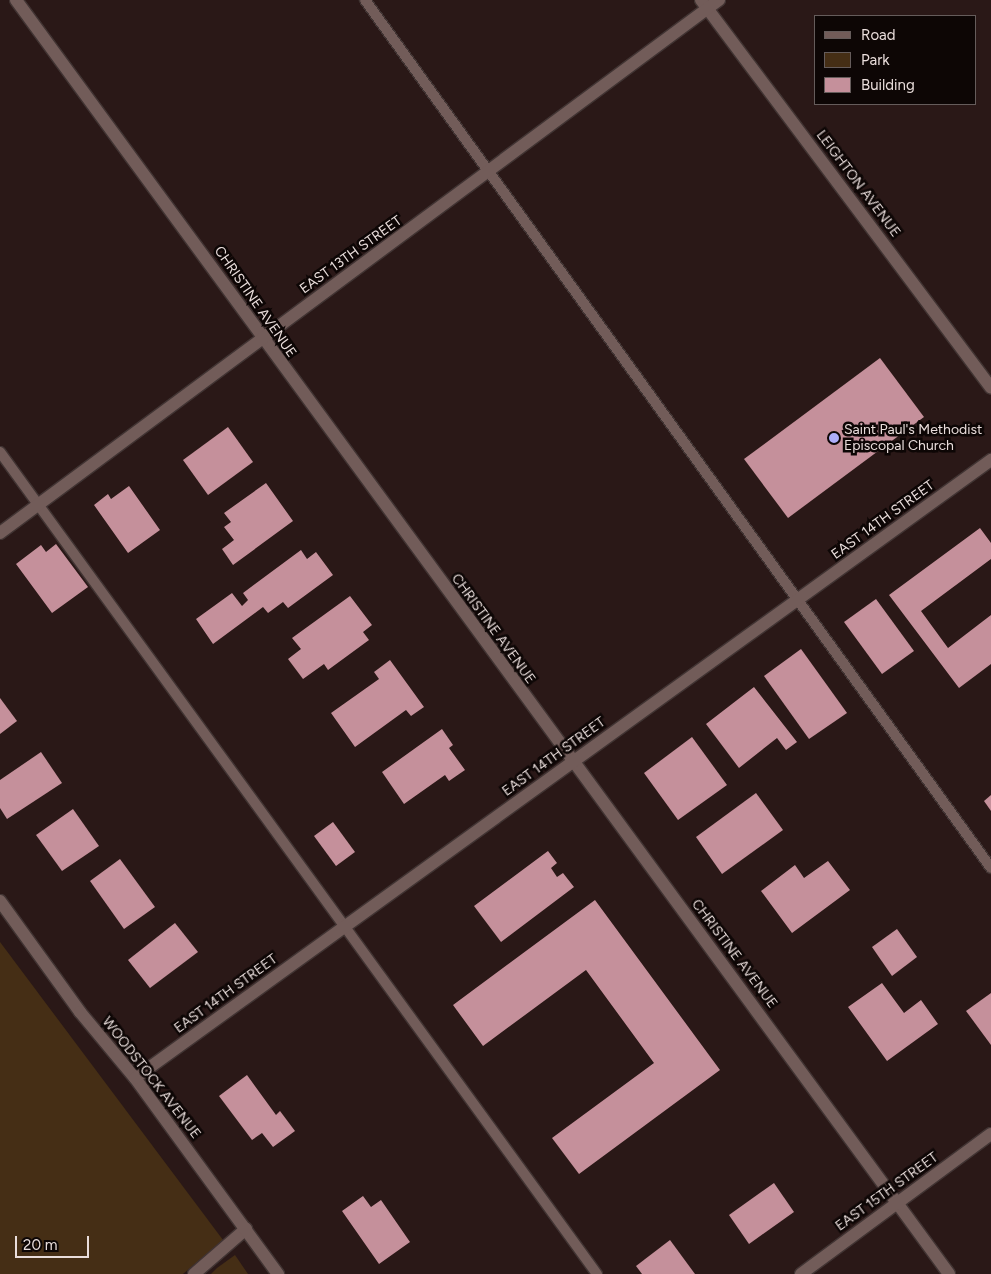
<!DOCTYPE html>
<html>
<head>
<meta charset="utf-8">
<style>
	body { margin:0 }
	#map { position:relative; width:991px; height:1274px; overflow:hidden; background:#2a1817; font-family:Figtree,sans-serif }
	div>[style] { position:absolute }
	.green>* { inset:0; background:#452e15 }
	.building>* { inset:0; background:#c5909b }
	.roads { filter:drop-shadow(1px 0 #413433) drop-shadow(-1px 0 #413433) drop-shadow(0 1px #413433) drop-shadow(0 -1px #413433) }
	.service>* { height:10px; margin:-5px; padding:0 5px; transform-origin:5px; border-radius:5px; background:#725c59 }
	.minor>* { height:12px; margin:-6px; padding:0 6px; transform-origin:6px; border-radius:6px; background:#725c59 }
	.tertiary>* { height:12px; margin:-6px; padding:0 6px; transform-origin:6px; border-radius:6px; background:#725c59 }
	.dots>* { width:14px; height:14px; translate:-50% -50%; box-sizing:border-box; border:2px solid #0d0605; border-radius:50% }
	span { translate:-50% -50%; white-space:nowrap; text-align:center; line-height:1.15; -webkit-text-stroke:5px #0d0605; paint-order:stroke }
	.street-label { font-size:14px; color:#e9dddb }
	.poi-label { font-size:14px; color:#e9dddb }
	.left { translate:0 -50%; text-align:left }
	.legend { position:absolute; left:814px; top:15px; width:162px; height:90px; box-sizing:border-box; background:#0d0605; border:1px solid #655c5b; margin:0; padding:6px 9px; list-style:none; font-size:15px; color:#e9dddb }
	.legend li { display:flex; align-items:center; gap:10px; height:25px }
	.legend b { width:25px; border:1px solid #655c5b }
	.scale { position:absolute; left:15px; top:1236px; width:74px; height:22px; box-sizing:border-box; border:2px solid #e9dddb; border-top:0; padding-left:6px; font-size:15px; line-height:18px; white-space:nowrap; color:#e9dddb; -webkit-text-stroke:4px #0d0605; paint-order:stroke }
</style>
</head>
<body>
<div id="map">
	<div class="green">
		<div style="clip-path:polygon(0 942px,223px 1240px,183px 1274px,0 1274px)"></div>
		<div style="clip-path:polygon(235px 1255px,248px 1274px,211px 1274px,217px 1268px)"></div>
	</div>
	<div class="building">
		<div style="clip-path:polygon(880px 358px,924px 417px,788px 518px,744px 459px)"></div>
		<div style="clip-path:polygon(228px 427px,253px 462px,208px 495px,183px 460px)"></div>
		<div style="clip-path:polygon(266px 483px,293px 521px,233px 565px,222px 549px,234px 540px,224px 527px,231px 522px,224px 513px)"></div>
		<div style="clip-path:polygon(129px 486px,160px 530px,128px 553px,94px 505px,108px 494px,111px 499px)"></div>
		<div style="clip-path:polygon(980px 528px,991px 543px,991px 559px,921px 611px,948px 648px,991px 615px,991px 664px,959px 688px,889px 595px)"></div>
		<div style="clip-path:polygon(56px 544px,88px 587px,52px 613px,16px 564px,41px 545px,46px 552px)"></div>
		<div style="clip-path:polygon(301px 550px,307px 559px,316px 552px,333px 575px,288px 608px,283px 602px,268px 613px,263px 607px,213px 644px,196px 619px,232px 593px,242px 606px,248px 600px,243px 593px)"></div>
		<div style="clip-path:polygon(350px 596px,372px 625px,363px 632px,369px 640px,328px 670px,324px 664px,303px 679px,288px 659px,301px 649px,292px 638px)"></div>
		<div style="clip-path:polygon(876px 599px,914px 651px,882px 674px,844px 622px)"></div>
		<div style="clip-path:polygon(801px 649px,847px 713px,809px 739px,764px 676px)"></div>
		<div style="clip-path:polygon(390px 660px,424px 707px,411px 716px,406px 710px,355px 747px,331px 713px,379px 679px,374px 672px)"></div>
		<div style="clip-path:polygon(754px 687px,797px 742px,786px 750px,777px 738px,739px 768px,706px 724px)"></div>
		<div style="clip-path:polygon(0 698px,17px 721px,0 734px)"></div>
		<div style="clip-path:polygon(442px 729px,453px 745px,449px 748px,465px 770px,449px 781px,445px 775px,404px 804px,382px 772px)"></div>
		<div style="clip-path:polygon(692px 737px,727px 785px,678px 820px,644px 773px)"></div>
		<div style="clip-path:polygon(41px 752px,62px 783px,7px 819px,0 808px,0 780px)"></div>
		<div style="clip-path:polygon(756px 793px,783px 830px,722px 874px,696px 837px)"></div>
		<div style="clip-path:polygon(991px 795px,991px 811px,984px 801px)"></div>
		<div style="clip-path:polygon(73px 809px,99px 846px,62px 871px,36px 835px)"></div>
		<div style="clip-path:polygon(333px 822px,355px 852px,336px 866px,314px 836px)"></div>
		<div style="clip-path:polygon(548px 851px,557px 863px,551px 868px,557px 877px,563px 873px,574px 887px,501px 942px,474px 906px)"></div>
		<div style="clip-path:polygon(120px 859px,155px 907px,124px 929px,90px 881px)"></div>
		<div style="clip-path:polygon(828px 861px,850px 890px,792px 933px,761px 891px,795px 865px,804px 878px)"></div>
		<div style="clip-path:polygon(595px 900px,720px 1070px,579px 1174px,552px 1138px,654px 1063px,586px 970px,483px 1046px,453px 1005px)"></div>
		<div style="clip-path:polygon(175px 923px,198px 952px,150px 988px,128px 960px)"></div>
		<div style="clip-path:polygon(897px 929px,917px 957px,892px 976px,872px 947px)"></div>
		<div style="clip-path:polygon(882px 983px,904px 1013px,921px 1000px,938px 1024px,887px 1061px,848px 1007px)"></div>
		<div style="clip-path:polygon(991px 993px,991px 1045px,966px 1011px)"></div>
		<div style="clip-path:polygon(247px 1075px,276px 1115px,280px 1111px,295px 1131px,273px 1147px,262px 1133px,252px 1140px,219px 1096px)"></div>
		<div style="clip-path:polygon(774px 1183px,794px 1212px,749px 1244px,729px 1215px)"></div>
		<div style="clip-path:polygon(363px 1196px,371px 1207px,381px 1200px,410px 1242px,379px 1264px,342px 1211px)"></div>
		<div style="clip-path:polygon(670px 1240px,695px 1274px,642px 1274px,636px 1266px)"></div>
	</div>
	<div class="roads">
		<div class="service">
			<div style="left:365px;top:0;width:1070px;rotate:54.2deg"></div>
			<div style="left:0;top:452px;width:1016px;rotate:54.01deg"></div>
		</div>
		<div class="minor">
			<div style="left:16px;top:0;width:1579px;rotate:53.78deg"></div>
			<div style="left:701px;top:0;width:484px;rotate:53.2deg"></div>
			<div style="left:0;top:533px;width:895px;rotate:-36.55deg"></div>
			<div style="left:194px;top:1274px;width:69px;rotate:-40.9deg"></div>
		</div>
		<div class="tertiary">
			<div style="left:0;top:901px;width:137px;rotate:54.2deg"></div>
			<div style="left:80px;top:1012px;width:86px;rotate:50.2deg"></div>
			<div style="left:135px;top:1078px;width:243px;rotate:53.9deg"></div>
			<div style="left:135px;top:1078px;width:1056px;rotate:-35.83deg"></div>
			<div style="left:801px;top:1274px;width:236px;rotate:-36.4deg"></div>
		</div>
	</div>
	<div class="dots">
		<div style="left:834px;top:438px;background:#aeaefa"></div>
	</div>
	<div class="street-label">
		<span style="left:858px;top:184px;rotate:53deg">LEIGHTON AVENUE</span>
		<span style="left:351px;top:255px;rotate:-36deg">EAST 13TH STREET</span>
		<span style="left:255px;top:302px;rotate:55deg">CHRISTINE AVENUE</span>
		<span style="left:883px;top:520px;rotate:-36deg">EAST 14TH STREET</span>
		<span style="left:493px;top:629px;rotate:54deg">CHRISTINE AVENUE</span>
		<span style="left:554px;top:757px;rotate:-36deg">EAST 14TH STREET</span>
		<span style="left:734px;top:954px;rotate:53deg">CHRISTINE AVENUE</span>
		<span style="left:226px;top:994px;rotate:-36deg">EAST 14TH STREET</span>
		<span style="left:151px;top:1078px;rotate:52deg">WOODSTOCK AVENUE</span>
		<span style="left:887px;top:1192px;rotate:-36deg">EAST 15TH STREET</span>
	</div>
	<div class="poi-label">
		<span class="left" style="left:844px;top:438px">Saint Paul's Methodist<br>Episcopal Church</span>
	</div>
	<ul class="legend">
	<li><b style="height:6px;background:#725c59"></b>Road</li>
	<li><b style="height:14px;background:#452e15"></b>Park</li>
	<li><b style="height:14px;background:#c5909b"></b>Building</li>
	</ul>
	<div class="scale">20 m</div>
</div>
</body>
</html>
